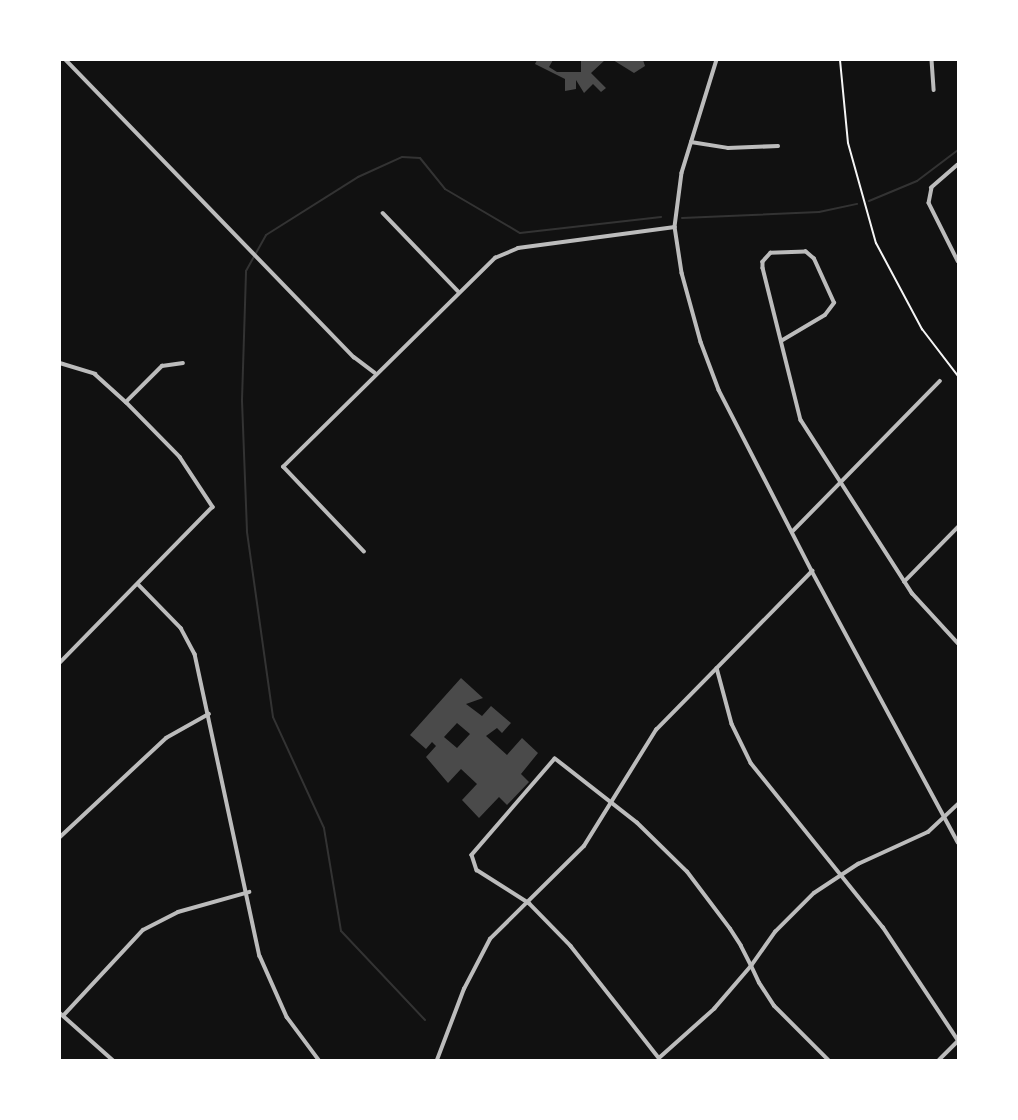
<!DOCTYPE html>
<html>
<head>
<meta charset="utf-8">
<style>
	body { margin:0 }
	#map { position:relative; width:1018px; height:1120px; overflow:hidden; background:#111; font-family:Bitter,serif }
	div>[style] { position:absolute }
	.stream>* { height:2px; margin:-1px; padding:0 1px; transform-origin:1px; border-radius:1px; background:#333 }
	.building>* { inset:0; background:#4a4a4a }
	.path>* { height:2px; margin:-1px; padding:0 1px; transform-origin:1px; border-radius:1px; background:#f5f5f5 }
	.minor>* { height:3.5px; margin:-1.75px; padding:0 1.75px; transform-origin:1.75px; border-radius:1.75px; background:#bcbcbc }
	span { translate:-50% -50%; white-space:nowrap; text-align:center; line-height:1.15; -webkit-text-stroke:7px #fff; paint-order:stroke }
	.frame { position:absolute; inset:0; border:61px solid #fff; pointer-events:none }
</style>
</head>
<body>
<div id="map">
	<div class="stream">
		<div style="left:869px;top:201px;width:52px;rotate:-22.6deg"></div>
		<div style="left:917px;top:181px;width:51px;rotate:-37.1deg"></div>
		<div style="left:682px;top:218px;width:137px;rotate:-2.5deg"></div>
		<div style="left:819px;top:212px;width:39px;rotate:-12deg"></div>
		<div style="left:425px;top:1020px;width:122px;rotate:-133.3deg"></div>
		<div style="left:341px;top:931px;width:104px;rotate:-99.4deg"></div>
		<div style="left:324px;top:828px;width:122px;rotate:-114.7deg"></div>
		<div style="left:273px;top:717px;width:188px;rotate:-98deg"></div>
		<div style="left:247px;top:531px;width:131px;rotate:-92.2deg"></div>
		<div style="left:242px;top:400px;width:129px;rotate:-88.2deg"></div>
		<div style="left:246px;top:271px;width:41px;rotate:-60.9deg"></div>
		<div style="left:266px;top:235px;width:109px;rotate:-32.2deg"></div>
		<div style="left:358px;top:177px;width:48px;rotate:-24.4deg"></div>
		<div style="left:402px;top:157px;width:18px;rotate:3deg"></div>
		<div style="left:420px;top:158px;width:40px;rotate:51deg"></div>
		<div style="left:445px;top:189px;width:87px;rotate:30.4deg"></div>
		<div style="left:520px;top:233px;width:142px;rotate:-6.5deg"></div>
	</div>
	<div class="building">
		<div style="clip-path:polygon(537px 60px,553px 60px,549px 67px,557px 72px,581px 72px,581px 60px,605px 60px,591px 73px,606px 88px,601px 92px,593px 84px,584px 93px,576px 80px,576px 89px,565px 91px,565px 79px,535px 64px)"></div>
		<div style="clip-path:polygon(613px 60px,643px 60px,645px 66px,634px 73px)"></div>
		<div style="clip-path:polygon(evenodd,461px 678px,483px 698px,466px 704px,482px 716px,491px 706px,511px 723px,502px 733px,497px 728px,486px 736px,507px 755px,522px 738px,538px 753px,521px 774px,529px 782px,507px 805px,499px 797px,479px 818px,462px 800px,477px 784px,461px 769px,448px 783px,426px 757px,436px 746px,432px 742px,426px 749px,410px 735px,461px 678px,457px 723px,470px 734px,457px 748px,444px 737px,457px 723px)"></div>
	</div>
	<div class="path">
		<div style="left:840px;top:60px;width:83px;rotate:84.5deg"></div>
		<div style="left:848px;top:143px;width:104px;rotate:74.4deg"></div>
		<div style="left:876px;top:243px;width:98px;rotate:61.9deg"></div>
		<div style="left:922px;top:329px;width:59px;rotate:52.5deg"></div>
	</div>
	<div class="minor">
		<div style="left:66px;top:60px;width:414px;rotate:45.9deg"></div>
		<div style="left:354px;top:357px;width:26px;rotate:37deg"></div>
		<div style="left:717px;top:60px;width:118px;rotate:107.2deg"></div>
		<div style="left:682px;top:173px;width:54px;rotate:97.4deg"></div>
		<div style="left:675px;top:227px;width:47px;rotate:81.3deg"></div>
		<div style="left:682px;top:273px;width:72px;rotate:74.6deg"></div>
		<div style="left:701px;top:342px;width:51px;rotate:69.4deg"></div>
		<div style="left:719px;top:390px;width:203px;rotate:62.8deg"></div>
		<div style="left:812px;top:571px;width:308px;rotate:61.7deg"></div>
		<div style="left:932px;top:60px;width:30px;rotate:86deg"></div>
		<div style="left:691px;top:142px;width:37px;rotate:9deg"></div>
		<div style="left:728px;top:148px;width:50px;rotate:-2.3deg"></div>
		<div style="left:958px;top:165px;width:35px;rotate:139deg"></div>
		<div style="left:932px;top:188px;width:15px;rotate:101deg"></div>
		<div style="left:929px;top:203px;width:65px;rotate:63.4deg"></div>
		<div style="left:383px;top:213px;width:108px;rotate:46.1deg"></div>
		<div style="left:781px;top:341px;width:51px;rotate:-30.6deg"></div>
		<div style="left:825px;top:315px;width:15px;rotate:-53deg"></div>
		<div style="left:834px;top:303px;width:48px;rotate:-114.4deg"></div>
		<div style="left:814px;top:259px;width:11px;rotate:-139deg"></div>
		<div style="left:806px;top:252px;width:35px;rotate:178deg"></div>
		<div style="left:771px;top:253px;width:12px;rotate:132deg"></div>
		<div style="left:763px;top:262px;width:6px;rotate:90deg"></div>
		<div style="left:763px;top:268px;width:157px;rotate:76deg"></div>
		<div style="left:801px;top:420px;width:206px;rotate:57.3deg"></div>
		<div style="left:912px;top:593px;width:68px;rotate:47.4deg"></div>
		<div style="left:60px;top:363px;width:37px;rotate:17deg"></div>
		<div style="left:95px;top:374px;width:42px;rotate:42.1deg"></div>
		<div style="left:126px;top:402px;width:77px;rotate:45.5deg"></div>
		<div style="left:180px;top:457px;width:60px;rotate:56.6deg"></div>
		<div style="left:213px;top:507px;width:219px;rotate:134.4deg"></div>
		<div style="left:126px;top:402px;width:51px;rotate:-45deg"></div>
		<div style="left:162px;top:366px;width:21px;rotate:-8deg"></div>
		<div style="left:792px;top:532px;width:211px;rotate:-45.6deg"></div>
		<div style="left:364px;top:552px;width:117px;rotate:-133.6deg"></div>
		<div style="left:283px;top:467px;width:298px;rotate:-44.6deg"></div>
		<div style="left:495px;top:258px;width:25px;rotate:-23deg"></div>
		<div style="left:518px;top:248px;width:158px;rotate:-7.6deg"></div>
		<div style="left:904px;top:582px;width:77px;rotate:-45.5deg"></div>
		<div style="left:138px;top:584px;width:62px;rotate:45.7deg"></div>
		<div style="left:181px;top:628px;width:30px;rotate:62deg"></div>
		<div style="left:195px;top:654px;width:309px;rotate:77.9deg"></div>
		<div style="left:260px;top:956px;width:67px;rotate:66.1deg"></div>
		<div style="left:287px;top:1017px;width:54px;rotate:53.3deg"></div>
		<div style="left:717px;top:668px;width:58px;rotate:75deg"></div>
		<div style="left:732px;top:724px;width:43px;rotate:64deg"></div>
		<div style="left:751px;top:763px;width:211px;rotate:51.2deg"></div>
		<div style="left:883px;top:927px;width:136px;rotate:56.4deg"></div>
		<div style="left:60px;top:837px;width:145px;rotate:-43deg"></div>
		<div style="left:166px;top:738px;width:49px;rotate:-29.2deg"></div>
		<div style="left:60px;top:1013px;width:71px;rotate:41.6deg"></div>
		<div style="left:63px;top:1016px;width:117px;rotate:-47.1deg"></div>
		<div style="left:143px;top:930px;width:39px;rotate:-27deg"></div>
		<div style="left:178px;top:912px;width:74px;rotate:-15.7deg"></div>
		<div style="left:437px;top:1060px;width:76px;rotate:-69.2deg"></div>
		<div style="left:464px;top:989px;width:56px;rotate:-62.5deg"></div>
		<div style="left:490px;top:939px;width:132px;rotate:-44.7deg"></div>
		<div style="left:584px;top:846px;width:137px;rotate:-58.2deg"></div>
		<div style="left:656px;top:730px;width:223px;rotate:-45.5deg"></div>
		<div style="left:828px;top:1060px;width:76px;rotate:-135deg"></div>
		<div style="left:774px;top:1006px;width:27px;rotate:-123deg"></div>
		<div style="left:759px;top:983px;width:19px;rotate:-115deg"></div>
		<div style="left:751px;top:966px;width:22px;rotate:-117deg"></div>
		<div style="left:741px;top:946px;width:20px;rotate:-123deg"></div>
		<div style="left:730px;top:929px;width:71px;rotate:-127deg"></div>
		<div style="left:687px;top:872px;width:70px;rotate:-135.6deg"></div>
		<div style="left:637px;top:823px;width:104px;rotate:-142deg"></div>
		<div style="left:555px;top:759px;width:127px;rotate:130.8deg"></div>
		<div style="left:472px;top:855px;width:16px;rotate:72deg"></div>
		<div style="left:477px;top:870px;width:62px;rotate:32.4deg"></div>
		<div style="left:529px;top:903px;width:60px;rotate:45.7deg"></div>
		<div style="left:571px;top:946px;width:142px;rotate:51.8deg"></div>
		<div style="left:659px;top:1058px;width:74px;rotate:-41.7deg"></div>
		<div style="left:714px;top:1009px;width:57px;rotate:-49.3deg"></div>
		<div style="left:751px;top:966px;width:42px;rotate:-54.8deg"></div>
		<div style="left:775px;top:932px;width:55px;rotate:-45deg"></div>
		<div style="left:814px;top:893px;width:53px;rotate:-33.4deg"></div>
		<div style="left:858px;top:864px;width:77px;rotate:-24.6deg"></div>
		<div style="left:928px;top:832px;width:41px;rotate:-43deg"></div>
		<div style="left:939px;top:1060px;width:27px;rotate:-45deg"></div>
	</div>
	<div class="frame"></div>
</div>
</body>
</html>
